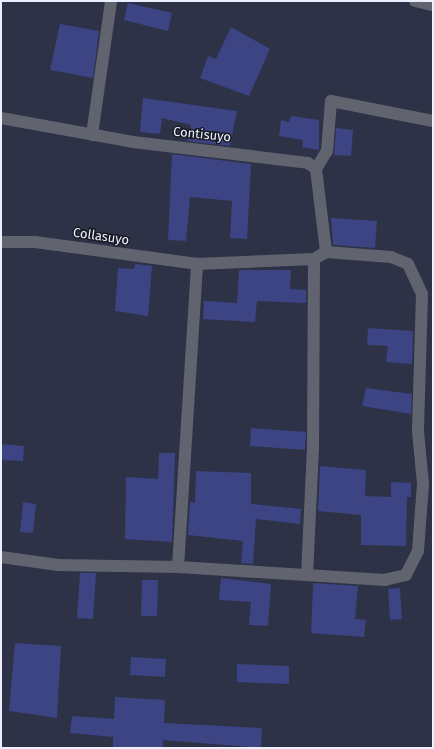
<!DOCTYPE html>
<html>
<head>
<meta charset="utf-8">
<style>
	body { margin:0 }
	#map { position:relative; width:434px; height:749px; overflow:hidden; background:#2d3247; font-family:"Fira Sans",sans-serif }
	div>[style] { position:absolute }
	.building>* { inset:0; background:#3c4483 }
	.street>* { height:12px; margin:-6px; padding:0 6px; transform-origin:6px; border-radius:6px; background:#61646f }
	span { translate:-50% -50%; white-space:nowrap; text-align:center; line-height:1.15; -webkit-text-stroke:3px #181a24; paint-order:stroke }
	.street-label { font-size:13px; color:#ecf0fe }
	.frame { position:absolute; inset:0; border:2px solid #ecf0fe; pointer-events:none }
</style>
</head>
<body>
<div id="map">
	<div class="building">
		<div style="clip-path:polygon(128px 3px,172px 13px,168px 31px,124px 20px)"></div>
		<div style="clip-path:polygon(60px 24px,99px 31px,93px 78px,50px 70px)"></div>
		<div style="clip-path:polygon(231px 27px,270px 49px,249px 96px,200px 78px,208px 56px,216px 59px)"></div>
		<div style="clip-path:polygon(143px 98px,237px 111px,230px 146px,187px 141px,191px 125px,162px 118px,160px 134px,140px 132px)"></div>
		<div style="clip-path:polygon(291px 116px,319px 120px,319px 150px,302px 147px,303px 140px,279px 136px,281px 120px,289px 122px)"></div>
		<div style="clip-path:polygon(336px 128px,353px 130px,351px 156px,334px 155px)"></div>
		<div style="clip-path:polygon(172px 154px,251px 164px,247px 239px,230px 238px,232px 201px,190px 197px,186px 241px,168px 240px)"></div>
		<div style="clip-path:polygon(331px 218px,377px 221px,375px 248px,333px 245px)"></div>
		<div style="clip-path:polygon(135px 264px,152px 266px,148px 316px,115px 311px,118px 268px,134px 269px)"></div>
		<div style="clip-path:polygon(239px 270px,291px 270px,290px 289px,306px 290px,306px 303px,257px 301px,255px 322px,203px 319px,204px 301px,237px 303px)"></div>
		<div style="clip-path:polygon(368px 328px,413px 331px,412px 364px,386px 362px,388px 346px,367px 345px)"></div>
		<div style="clip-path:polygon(366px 388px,412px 394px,411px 414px,362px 406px)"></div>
		<div style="clip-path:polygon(251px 428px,306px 432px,305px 450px,250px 446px)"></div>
		<div style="clip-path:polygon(1px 444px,24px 446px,23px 461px,1px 460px)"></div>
		<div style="clip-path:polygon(159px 453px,175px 453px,172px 542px,125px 539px,126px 477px,158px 479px)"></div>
		<div style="clip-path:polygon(320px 466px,366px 470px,365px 496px,391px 497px,391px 482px,411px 483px,411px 497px,407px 497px,406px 546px,361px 545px,361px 515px,318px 511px)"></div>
		<div style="clip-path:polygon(196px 471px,251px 473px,251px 504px,301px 509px,300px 524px,256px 519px,253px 564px,241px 563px,243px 541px,188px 535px,190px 502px,195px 503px)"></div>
		<div style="clip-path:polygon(23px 502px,36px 504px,33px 533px,20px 532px)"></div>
		<div style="clip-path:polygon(80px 573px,96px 573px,93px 619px,77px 618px)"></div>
		<div style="clip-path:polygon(221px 578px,271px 584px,268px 626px,249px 625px,251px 602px,219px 600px)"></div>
		<div style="clip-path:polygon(142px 580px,158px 580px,157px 616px,141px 616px)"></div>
		<div style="clip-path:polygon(313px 583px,358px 586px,355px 619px,366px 620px,364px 637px,311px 633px)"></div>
		<div style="clip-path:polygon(400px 588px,402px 619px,390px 620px,388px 589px)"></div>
		<div style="clip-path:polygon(15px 643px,61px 646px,57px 718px,9px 711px)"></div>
		<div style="clip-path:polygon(131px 657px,166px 659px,165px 677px,130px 675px)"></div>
		<div style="clip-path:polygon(237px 664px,289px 666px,289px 684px,237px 682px)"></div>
		<div style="clip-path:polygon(115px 697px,165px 700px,164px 723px,262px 728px,261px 748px,163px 740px,163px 748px,113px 748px,113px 737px,70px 733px,72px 716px,114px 719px)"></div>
	</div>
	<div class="street">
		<div style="left:415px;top:1px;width:18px;rotate:13deg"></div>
		<div style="left:1px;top:118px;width:134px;rotate:10.3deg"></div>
		<div style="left:133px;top:142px;width:176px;rotate:6.8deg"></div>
		<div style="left:308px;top:163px;width:10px;rotate:37deg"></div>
		<div style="left:316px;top:169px;width:84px;rotate:83.1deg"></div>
		<div style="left:92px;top:135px;width:135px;rotate:-81.9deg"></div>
		<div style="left:316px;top:169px;width:21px;rotate:-59deg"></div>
		<div style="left:327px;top:151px;width:50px;rotate:-85.4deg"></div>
		<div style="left:331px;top:101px;width:104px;rotate:11.1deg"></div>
		<div style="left:1px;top:242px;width:34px"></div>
		<div style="left:35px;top:242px;width:163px;rotate:7.7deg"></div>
		<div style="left:197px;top:264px;width:117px;rotate:-2.4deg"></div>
		<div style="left:314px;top:259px;width:14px;rotate:-30deg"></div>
		<div style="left:326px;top:252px;width:65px;rotate:4.4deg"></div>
		<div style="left:391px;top:257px;width:18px;rotate:22deg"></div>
		<div style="left:408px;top:264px;width:33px;rotate:65deg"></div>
		<div style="left:422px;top:294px;width:137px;rotate:91.7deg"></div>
		<div style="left:418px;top:431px;width:53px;rotate:84.6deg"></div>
		<div style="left:423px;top:484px;width:67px;rotate:94.3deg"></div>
		<div style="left:418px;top:551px;width:27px;rotate:117deg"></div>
		<div style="left:406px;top:575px;width:22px;rotate:167deg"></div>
		<div style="left:385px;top:580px;width:207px;rotate:-176.4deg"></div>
		<div style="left:178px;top:567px;width:120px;rotate:-179deg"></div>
		<div style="left:58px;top:565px;width:58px;rotate:-172deg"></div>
		<div style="left:178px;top:567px;width:304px;rotate:-86.4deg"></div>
		<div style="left:307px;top:575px;width:125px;rotate:-87.3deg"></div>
		<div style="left:313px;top:450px;width:191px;rotate:-89.7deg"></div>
	</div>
	<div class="street-label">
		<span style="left:202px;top:135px;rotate:6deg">Contisuyo</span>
		<span style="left:101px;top:237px;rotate:8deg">Collasuyo</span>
	</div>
	<div class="frame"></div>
</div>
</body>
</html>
